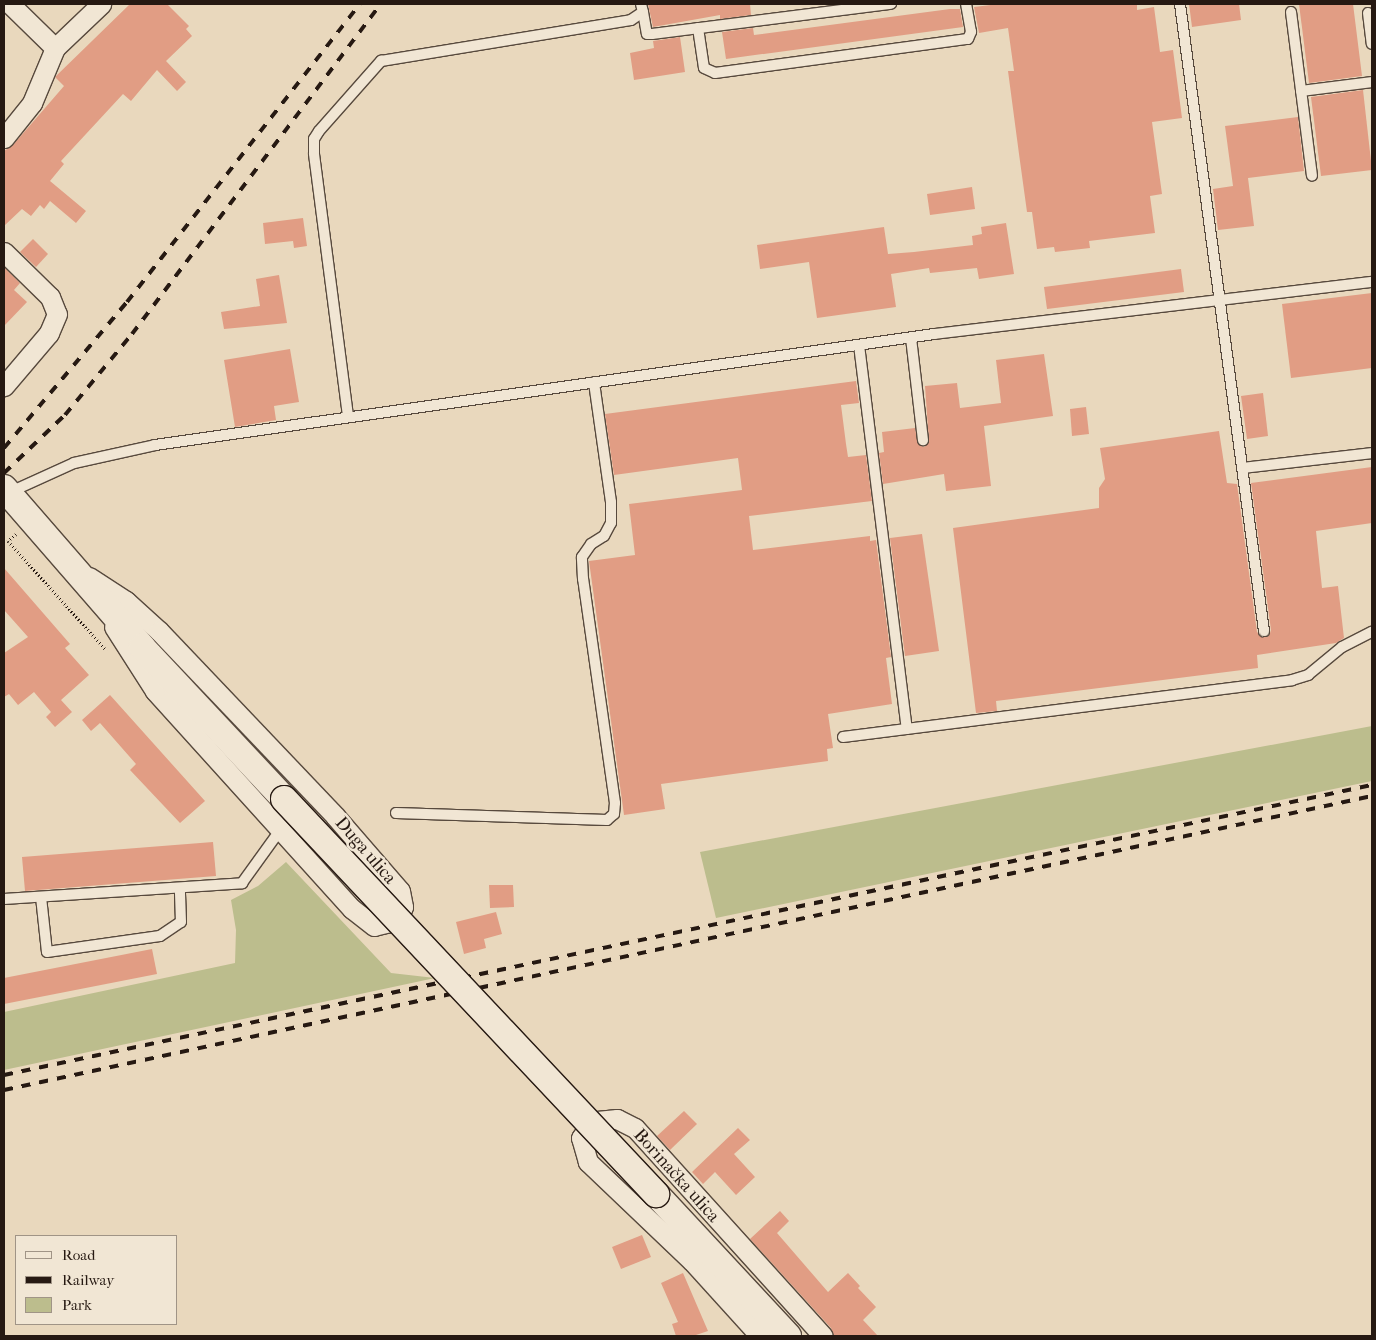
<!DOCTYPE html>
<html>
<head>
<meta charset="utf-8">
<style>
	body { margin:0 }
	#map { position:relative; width:1376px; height:1340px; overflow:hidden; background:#e9d8bd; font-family:"IM FELL French Canon",serif }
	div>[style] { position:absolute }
	.green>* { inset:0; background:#bcbd8d }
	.building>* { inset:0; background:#e19d84 }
	.path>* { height:3px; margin-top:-1.5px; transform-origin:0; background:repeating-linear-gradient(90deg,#261912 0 1px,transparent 0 3.5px) }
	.roads { filter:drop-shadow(1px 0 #57493d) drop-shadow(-1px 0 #57493d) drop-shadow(0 1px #57493d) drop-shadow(0 -1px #57493d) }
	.lane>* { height:10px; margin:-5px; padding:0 5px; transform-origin:5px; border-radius:5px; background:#f1e6d4 }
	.street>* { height:19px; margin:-9.5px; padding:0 9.5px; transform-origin:9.5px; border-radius:9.5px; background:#f1e6d4 }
	.secondary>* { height:26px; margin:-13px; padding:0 13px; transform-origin:13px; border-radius:13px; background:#f1e6d4 }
	.rail>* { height:4px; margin-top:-2px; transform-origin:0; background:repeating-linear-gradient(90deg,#261912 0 9px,transparent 0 18px) }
	.bridges { filter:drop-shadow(1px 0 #261912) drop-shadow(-1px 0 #261912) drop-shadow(0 1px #261912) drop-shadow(0 -1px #261912) }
	.secondary-bridge>* { height:26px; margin:-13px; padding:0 13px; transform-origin:13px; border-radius:13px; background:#f1e6d4 }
	span { translate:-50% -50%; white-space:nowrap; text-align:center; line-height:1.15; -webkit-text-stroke:5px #f1e6d4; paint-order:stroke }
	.street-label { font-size:18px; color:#261912 }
	.frame { position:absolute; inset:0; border:5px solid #261912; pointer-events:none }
	.legend { position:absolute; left:15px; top:1235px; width:162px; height:90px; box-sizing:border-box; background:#f1e6d4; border:1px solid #a09486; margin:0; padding:6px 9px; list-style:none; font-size:15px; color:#261912 }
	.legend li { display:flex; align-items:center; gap:10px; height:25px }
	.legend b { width:25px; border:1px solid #a09486 }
</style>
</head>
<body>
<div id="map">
	<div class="green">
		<div style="clip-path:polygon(1372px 726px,1372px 781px,716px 918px,700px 852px)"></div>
		<div style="clip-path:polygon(286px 862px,391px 973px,435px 978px,4px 1070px,4px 1012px,235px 963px,236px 930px,231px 900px,258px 886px)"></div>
	</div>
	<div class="building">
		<div style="clip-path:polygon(130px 4px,167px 4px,189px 26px,186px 29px,192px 36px,166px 61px,186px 82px,177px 91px,157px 70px,131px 101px,123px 94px,61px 161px,64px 164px,50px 181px,86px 211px,76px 223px,50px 201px,44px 209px,40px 205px,31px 216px,22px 209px,4px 226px,4px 151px,13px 145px,64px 86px,55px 77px)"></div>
		<div style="clip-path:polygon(648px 4px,750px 4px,751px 15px,720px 19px,720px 15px,653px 27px)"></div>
		<div style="clip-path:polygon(999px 4px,1137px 4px,1137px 10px,1154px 7px,1160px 52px,1173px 50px,1182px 118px,1152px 122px,1162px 194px,1150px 196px,1155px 233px,1089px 241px,1090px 248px,1055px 252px,1054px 247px,1037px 249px,1032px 212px,1027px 212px,1019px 154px,1008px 71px,1014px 71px,1008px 28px,979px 33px,974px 7px)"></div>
		<div style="clip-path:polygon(1189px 4px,1239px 4px,1241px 20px,1192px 27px)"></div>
		<div style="clip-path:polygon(1299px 4px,1353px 4px,1362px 76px,1309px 83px)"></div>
		<div style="clip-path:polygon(950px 9px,960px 9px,963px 27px,726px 59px,722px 32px,753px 28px,754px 35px)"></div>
		<div style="clip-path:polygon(680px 37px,685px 72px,634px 80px,630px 53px,654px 48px,653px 41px)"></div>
		<div style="clip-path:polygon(1363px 90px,1372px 170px,1321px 176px,1311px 97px)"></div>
		<div style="clip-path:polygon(1298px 117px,1304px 171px,1248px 178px,1254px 226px,1218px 230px,1213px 189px,1233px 186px,1225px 126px)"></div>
		<div style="clip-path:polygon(972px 187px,975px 209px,930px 215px,927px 194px)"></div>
		<div style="clip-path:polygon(303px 218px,307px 246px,294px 248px,293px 241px,265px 244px,263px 223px)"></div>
		<div style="clip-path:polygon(1006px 223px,1014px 274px,979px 279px,977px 268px,930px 273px,929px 268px,891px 274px,896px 307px,817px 318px,809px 262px,760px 269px,757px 245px,884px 227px,888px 254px,914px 252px,973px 245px,972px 236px,982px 234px,981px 227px)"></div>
		<div style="clip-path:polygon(33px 239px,48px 254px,36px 267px,20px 252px)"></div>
		<div style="clip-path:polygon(5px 268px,20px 283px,14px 290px,27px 302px,4px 326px)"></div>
		<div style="clip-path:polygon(1181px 269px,1184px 292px,1047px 309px,1044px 287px)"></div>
		<div style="clip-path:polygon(279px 275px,287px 323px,224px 329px,221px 312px,260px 306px,256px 279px)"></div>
		<div style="clip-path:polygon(1372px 293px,1372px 368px,1291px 378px,1282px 304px)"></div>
		<div style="clip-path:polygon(290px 349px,299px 402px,274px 406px,276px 420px,235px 427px,224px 360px)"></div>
		<div style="clip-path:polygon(1044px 354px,1053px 416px,984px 426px,991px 486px,946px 491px,944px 474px,883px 484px,879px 453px,884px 452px,882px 432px,915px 428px,918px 444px,924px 447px,929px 442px,925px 386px,957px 383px,960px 408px,1001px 403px,996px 360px)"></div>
		<div style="clip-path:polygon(856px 381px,859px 403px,841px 405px,846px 444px,848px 457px,866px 455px,872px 501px,749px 516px,753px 550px,870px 536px,870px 541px,876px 540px,891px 657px,886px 658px,892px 704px,828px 714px,833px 748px,827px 749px,828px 761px,661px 784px,665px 809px,624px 815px,589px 561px,635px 555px,629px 504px,742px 490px,738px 458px,614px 475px,605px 414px)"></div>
		<div style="clip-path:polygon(1263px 393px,1268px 436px,1247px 439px,1241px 396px)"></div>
		<div style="clip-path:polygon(1086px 407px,1089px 434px,1072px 436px,1070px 409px)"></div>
		<div style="clip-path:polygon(1219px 431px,1227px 483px,1237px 484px,1257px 632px,1262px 637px,1269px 636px,1271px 630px,1251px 483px,1372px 467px,1372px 523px,1316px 531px,1322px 588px,1338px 586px,1344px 638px,1336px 643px,1257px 655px,1258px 668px,996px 701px,997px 711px,976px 713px,953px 528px,1099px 508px,1099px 488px,1105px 479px,1100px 448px)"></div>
		<div style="clip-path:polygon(922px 534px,939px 651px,905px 656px,890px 538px)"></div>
		<div style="clip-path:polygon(4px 568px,70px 644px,65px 648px,89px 675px,61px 700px,72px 712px,55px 727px,46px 717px,51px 712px,34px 692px,18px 705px,9px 694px,4px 697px,4px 653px,28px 637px,4px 610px)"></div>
		<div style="clip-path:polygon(110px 695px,205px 801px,180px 823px,130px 770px,136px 764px,100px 723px,91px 731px,82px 720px)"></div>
		<div style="clip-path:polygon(213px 842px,216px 876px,25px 891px,22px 857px)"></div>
		<div style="clip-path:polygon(489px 885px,513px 885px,514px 907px,490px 908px)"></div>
		<div style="clip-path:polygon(496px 912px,502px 934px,484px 939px,486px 948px,464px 954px,456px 922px)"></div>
		<div style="clip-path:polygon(152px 949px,157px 974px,4px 1004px,4px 978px)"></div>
		<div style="clip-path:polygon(684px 1111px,697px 1124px,670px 1150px,657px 1136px)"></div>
		<div style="clip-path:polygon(738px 1128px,750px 1140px,734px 1154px,755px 1177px,736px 1195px,715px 1172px,703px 1184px,692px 1172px)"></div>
		<div style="clip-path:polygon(780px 1211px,789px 1221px,777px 1233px,828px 1292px,848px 1273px,860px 1286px,858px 1288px,876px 1307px,863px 1320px,878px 1336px,834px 1336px,831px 1328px,750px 1239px)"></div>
		<div style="clip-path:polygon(642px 1235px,651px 1257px,621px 1269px,612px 1247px)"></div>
		<div style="clip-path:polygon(683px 1273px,708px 1331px,693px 1336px,676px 1336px,672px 1324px,678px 1322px,661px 1283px)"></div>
	</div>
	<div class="path">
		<div style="left:16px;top:534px;width:11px;rotate:139deg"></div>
		<div style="left:8px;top:541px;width:147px;rotate:48deg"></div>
	</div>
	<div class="roads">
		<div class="lane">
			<div style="left:1180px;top:4px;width:633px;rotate:82.37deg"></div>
			<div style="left:643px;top:12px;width:22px;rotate:80deg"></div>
			<div style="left:647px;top:34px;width:5px"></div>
			<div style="left:652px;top:34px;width:241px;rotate:-7.2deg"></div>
			<div style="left:1291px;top:12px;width:165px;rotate:82.7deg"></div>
			<div style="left:1368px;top:13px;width:31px;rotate:83deg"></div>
			<div style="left:698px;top:28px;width:40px;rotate:81.5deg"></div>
			<div style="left:704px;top:68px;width:12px;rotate:24deg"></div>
			<div style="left:715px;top:73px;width:255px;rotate:-7.7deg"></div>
			<div style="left:968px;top:39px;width:8px;rotate:-67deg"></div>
			<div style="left:971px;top:32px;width:28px;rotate:-100deg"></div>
			<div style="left:1301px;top:91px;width:72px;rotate:-7.2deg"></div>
			<div style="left:911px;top:338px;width:103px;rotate:83.3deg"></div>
			<div style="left:859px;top:345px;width:387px;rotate:82.9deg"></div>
			<div style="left:348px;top:416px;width:265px;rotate:-97.4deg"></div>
			<div style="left:314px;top:153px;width:14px;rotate:-90deg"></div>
			<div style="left:314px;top:139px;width:9px;rotate:-58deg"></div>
			<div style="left:319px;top:131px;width:94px;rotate:-48.5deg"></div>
			<div style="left:381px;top:61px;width:253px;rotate:-9.3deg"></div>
			<div style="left:631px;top:20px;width:14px;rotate:-34deg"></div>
			<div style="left:643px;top:12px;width:8px;rotate:-104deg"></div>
			<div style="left:1243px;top:468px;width:130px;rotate:-6.6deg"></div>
			<div style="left:8px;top:493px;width:72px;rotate:-24.4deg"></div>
			<div style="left:74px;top:463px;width:83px;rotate:-12.5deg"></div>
			<div style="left:155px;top:445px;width:787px;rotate:-8.11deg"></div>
			<div style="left:934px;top:334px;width:441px;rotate:-6.8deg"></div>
			<div style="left:843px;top:737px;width:453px;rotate:-7.2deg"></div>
			<div style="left:1292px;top:680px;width:17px;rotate:-17deg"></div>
			<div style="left:1308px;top:675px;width:44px;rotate:-39.5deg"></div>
			<div style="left:1342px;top:647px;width:34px;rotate:-27deg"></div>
			<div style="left:396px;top:813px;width:211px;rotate:1.9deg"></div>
			<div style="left:607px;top:820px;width:9px;rotate:-41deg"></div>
			<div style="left:614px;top:814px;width:11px;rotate:-85deg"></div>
			<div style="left:615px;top:803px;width:226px;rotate:-98.1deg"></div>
			<div style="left:583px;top:579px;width:22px;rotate:-93deg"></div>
			<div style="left:582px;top:557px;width:16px;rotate:-55deg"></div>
			<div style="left:591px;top:544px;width:15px;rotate:-32deg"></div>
			<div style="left:604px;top:536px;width:15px;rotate:-62deg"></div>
			<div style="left:611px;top:523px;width:21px;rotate:-90deg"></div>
			<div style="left:611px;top:502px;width:121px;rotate:-98.1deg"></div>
			<div style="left:41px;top:897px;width:55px;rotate:83.8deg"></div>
			<div style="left:47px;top:952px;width:114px;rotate:-8.1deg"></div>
			<div style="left:160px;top:936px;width:25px;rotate:-34deg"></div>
			<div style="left:181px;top:922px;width:33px;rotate:-92deg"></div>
			<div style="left:4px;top:899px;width:239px;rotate:-3.8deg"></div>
			<div style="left:242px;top:883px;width:67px;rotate:-54.2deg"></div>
		</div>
		<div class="street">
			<div style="left:10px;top:4px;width:63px;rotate:44.4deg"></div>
			<div style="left:4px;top:138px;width:45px;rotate:-51.3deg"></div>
			<div style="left:32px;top:103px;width:60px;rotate:-67.3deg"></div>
			<div style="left:55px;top:48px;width:64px;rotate:-43.7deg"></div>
			<div style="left:4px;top:252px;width:64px;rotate:44.4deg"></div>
			<div style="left:50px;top:297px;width:18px;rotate:68deg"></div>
			<div style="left:57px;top:314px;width:21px;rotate:113deg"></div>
			<div style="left:49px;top:333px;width:70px;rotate:130.3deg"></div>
			<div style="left:89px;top:577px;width:44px;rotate:33deg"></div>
			<div style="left:126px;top:601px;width:45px;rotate:42.3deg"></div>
			<div style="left:159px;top:631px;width:255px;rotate:46.4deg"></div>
			<div style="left:335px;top:816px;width:99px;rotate:49.1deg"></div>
			<div style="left:400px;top:891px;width:16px;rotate:79deg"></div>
			<div style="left:403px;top:907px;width:9px;rotate:122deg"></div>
			<div style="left:398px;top:915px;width:11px;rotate:139deg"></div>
			<div style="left:390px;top:922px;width:16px;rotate:166deg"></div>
			<div style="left:374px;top:926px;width:28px;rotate:-142deg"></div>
			<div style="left:352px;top:909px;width:294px;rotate:-132.1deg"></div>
			<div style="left:155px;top:691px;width:76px;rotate:-122.6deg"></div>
			<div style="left:760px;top:1336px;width:101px;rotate:-132.2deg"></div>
			<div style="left:692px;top:1261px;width:144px;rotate:-136.4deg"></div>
			<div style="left:588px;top:1162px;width:25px;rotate:-106deg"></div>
			<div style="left:581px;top:1138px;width:14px;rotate:-56deg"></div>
			<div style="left:589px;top:1126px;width:9px;rotate:-32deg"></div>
			<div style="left:597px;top:1121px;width:20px;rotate:-6deg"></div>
			<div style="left:617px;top:1119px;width:20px;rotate:27deg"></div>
			<div style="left:635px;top:1128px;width:280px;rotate:47.9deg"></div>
		</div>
		<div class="secondary">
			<div style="left:4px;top:488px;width:211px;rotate:49deg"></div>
			<div style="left:142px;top:647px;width:208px;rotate:46.9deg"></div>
			<div style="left:656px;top:1194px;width:194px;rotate:47.1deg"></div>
		</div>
	</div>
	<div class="rail">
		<div style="left:4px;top:448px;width:191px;rotate:-49.9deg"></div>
		<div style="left:127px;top:302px;width:378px;rotate:-52deg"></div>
		<div style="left:4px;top:473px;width:84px;rotate:-43.6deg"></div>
		<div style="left:65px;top:415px;width:105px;rotate:-50.4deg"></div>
		<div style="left:132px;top:334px;width:413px;rotate:-53deg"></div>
		<div style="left:4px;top:1075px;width:1398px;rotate:-11.97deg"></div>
		<div style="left:4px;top:1090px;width:1399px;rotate:-12.13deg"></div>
	</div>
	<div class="bridges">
		<div class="secondary-bridge">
			<div style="left:284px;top:799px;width:543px;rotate:46.72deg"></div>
		</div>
	</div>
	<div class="street-label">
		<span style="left:365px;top:851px;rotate:49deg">Duga ulica</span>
		<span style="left:676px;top:1176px;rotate:48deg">Borinačka ulica</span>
	</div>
	<div class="frame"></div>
	<ul class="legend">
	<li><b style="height:6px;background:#f1e6d4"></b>Road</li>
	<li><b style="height:6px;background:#261912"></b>Railway</li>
	<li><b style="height:14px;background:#bcbd8d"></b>Park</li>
	</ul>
</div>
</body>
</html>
